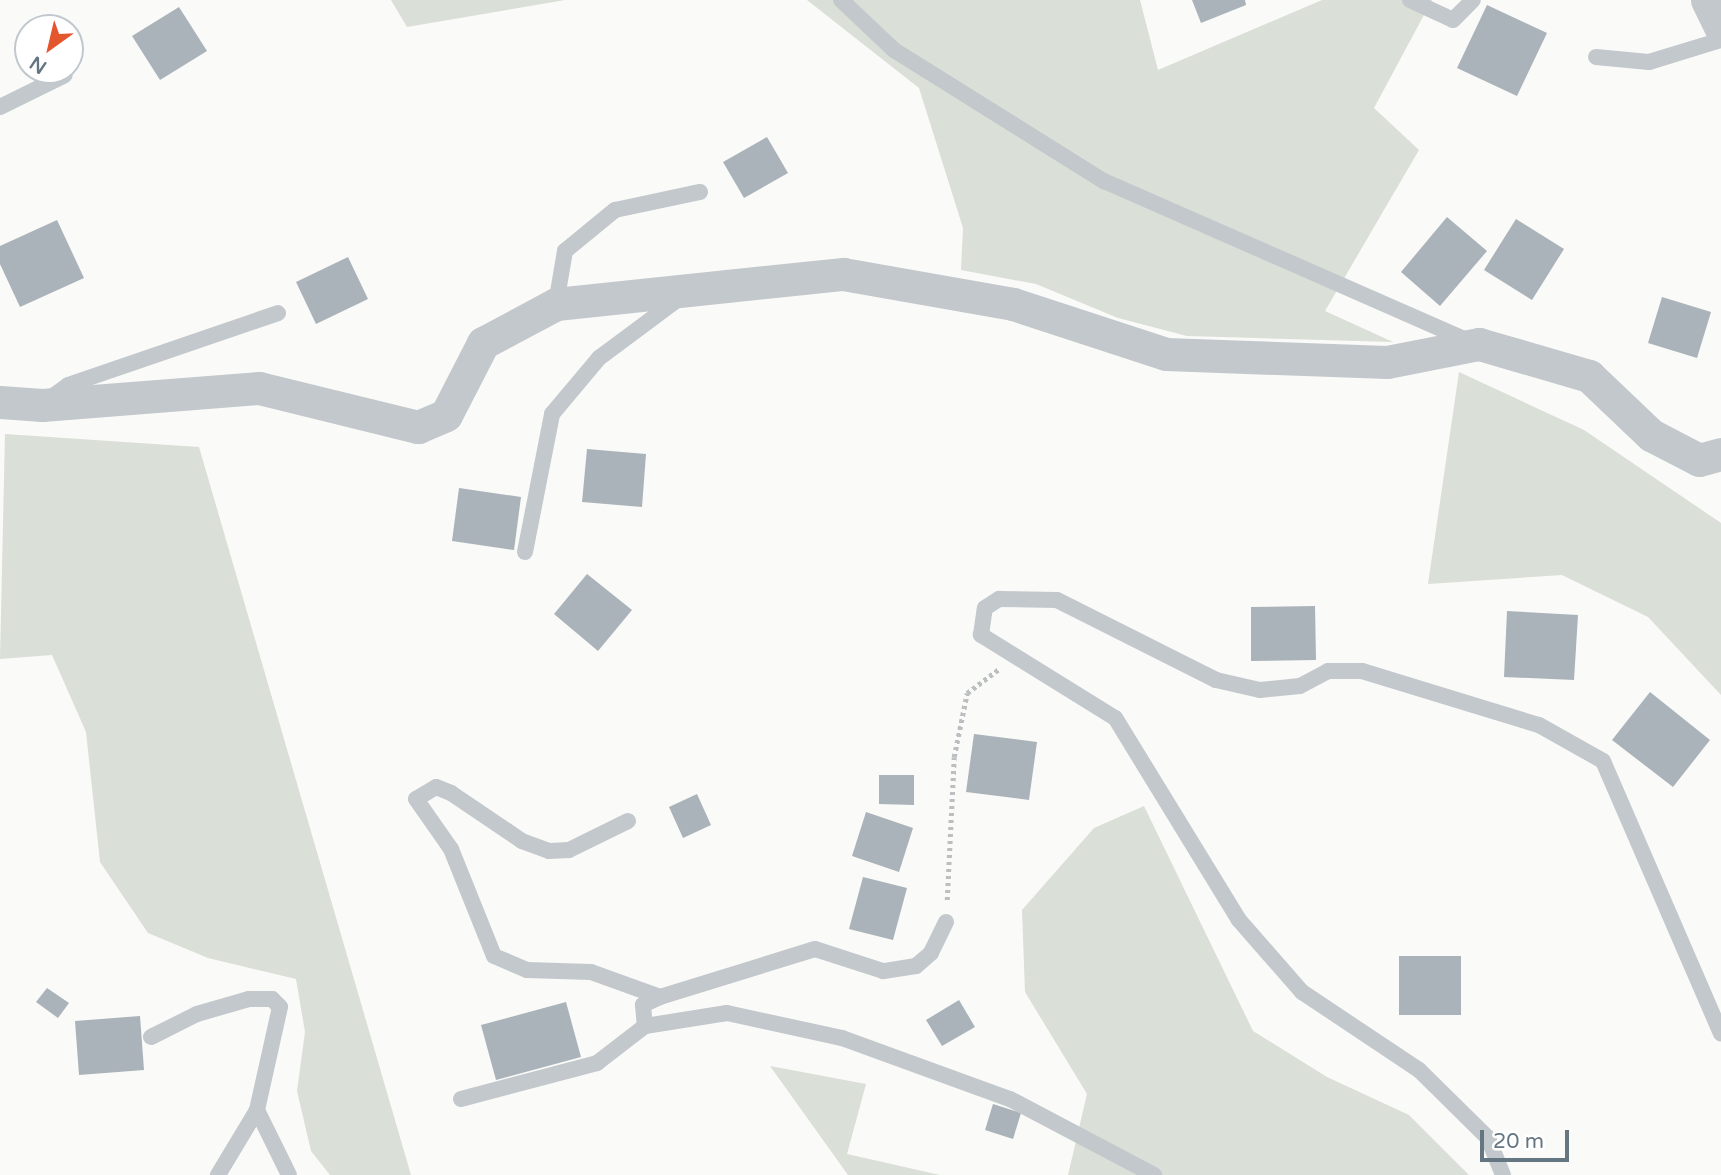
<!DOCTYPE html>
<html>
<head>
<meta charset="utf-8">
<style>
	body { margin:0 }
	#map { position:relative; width:1721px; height:1175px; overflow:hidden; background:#fafaf8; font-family:"Varela Round",sans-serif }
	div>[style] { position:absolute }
	.green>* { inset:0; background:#dadfd7 }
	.building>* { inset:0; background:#aab3b9 }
	.path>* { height:4.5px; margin-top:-2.25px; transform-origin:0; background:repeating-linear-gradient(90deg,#bbbfc2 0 3.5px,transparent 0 7px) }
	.lane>* { height:16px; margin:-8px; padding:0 8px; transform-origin:8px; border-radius:8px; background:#c3c8cc }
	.street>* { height:33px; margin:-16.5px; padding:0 16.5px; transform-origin:16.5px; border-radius:16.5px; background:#c3c8cc }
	span { translate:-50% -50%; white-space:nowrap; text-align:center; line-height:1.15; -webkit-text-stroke:7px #fff; paint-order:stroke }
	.north { position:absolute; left:14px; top:14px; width:70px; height:70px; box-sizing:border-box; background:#fff; border:2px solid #c1c8cd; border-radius:50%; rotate:214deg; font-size:19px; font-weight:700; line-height:28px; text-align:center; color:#657683 }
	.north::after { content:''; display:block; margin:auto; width:24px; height:32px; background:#e4572e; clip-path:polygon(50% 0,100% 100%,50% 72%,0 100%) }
	.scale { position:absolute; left:1480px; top:1130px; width:89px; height:32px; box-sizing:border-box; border:4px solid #657683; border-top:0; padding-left:9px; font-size:21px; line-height:24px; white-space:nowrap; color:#657683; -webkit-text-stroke:5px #fff; paint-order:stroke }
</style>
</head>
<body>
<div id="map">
	<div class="green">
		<div style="clip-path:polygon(391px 0,565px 0,407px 27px)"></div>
		<div style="clip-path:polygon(807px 0,1140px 0,1158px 70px,1322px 0,1432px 0,1374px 108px,1419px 150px,1325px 311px,1393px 342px,1187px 336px,1118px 318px,1036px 284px,961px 270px,963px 228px,919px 88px)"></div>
		<div style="clip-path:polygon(1459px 372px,1584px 430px,1721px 523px,1721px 695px,1648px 617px,1562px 575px,1428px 584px)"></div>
		<div style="clip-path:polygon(5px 434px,199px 447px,411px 1175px,330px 1175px,311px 1151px,297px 1091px,305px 1032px,296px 979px,208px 958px,148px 933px,100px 862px,86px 732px,52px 655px,0 659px)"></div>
		<div style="clip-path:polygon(1144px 806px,1253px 1031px,1327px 1077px,1409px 1115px,1469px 1175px,1068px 1175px,1087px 1094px,1025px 992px,1022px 910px,1094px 828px)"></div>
		<div style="clip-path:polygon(770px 1066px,866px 1084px,847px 1154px,940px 1175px,848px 1175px)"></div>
	</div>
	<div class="building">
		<div style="clip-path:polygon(1192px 0,1245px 0,1246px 5px,1201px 23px)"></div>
		<div style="clip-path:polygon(1487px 5px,1547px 33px,1517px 96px,1457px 68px)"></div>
		<div style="clip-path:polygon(179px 7px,207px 51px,160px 80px,132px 36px)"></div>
		<div style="clip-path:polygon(767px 137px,788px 173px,744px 198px,723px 162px)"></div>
		<div style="clip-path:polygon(1447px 217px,1487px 251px,1440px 306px,1401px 272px)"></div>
		<div style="clip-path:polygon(1516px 219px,1564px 249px,1532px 300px,1484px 270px)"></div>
		<div style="clip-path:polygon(57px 220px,84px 278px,20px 307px,0 264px,0 246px)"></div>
		<div style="clip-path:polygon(348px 257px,368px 299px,316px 324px,296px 282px)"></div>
		<div style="clip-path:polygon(1662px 297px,1711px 312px,1697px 358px,1648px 343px)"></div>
		<div style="clip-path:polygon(587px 449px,646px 454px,642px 507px,582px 502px)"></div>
		<div style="clip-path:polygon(459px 488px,521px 497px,514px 550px,452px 541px)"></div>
		<div style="clip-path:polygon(587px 574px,632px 610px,598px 651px,554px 614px)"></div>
		<div style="clip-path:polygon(1315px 606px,1316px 660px,1251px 661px,1251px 607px)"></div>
		<div style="clip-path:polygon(1507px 611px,1578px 615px,1574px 680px,1504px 677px)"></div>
		<div style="clip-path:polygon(1650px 692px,1710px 740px,1673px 787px,1612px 740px)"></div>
		<div style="clip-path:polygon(974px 734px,1037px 742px,1029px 800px,966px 792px)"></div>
		<div style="clip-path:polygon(879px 775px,914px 775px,914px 805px,879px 804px)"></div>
		<div style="clip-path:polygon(697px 794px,711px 825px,683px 838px,669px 807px)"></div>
		<div style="clip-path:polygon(866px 812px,913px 828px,899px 872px,852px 856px)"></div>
		<div style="clip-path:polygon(863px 877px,907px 888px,893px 940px,849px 929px)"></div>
		<div style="clip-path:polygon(1399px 956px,1461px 956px,1461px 1015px,1399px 1015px)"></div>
		<div style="clip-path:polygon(47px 988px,69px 1003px,58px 1018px,36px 1002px)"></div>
		<div style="clip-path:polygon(959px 1000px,975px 1027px,942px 1046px,926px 1020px)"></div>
		<div style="clip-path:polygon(566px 1002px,581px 1057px,496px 1080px,481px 1025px)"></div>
		<div style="clip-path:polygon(140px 1016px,144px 1070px,79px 1075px,75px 1021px)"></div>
		<div style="clip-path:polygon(993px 1104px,1021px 1113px,1013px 1139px,985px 1130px)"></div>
	</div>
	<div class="path">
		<div style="left:947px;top:900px;width:143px;rotate:-87.2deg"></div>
		<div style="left:954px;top:757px;width:65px;rotate:-78.5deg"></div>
		<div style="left:967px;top:693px;width:39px;rotate:-37deg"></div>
	</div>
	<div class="lane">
		<div style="left:841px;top:0;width:73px;rotate:43.3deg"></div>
		<div style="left:894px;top:50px;width:248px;rotate:32deg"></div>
		<div style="left:1104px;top:181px;width:396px;rotate:23.7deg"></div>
		<div style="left:1410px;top:0;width:47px;rotate:24.9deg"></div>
		<div style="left:1453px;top:20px;width:28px;rotate:-45deg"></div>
		<div style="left:1596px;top:57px;width:53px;rotate:5.4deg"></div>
		<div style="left:1649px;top:62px;width:75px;rotate:-17deg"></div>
		<div style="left:0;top:107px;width:72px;rotate:-26.2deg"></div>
		<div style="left:556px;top:304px;width:54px;rotate:-80.4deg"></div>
		<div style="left:565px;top:251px;width:65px;rotate:-39.4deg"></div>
		<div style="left:615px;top:210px;width:87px;rotate:-12deg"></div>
		<div style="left:49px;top:399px;width:24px;rotate:-36deg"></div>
		<div style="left:68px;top:385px;width:222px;rotate:-18.9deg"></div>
		<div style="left:525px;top:552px;width:141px;rotate:-78.9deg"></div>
		<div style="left:552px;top:414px;width:73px;rotate:-50deg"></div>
		<div style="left:599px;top:358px;width:102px;rotate:-36.6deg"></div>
		<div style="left:628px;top:821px;width:66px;rotate:153.8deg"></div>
		<div style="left:569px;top:850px;width:20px;rotate:177deg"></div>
		<div style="left:549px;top:851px;width:29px;rotate:-160deg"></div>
		<div style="left:522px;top:841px;width:86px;rotate:-145.9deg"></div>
		<div style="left:451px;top:793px;width:16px;rotate:-158deg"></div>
		<div style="left:436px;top:787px;width:23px;rotate:149deg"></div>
		<div style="left:416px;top:799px;width:61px;rotate:55deg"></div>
		<div style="left:451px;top:849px;width:115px;rotate:68.1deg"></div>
		<div style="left:494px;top:956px;width:36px;rotate:23deg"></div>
		<div style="left:527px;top:970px;width:64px;rotate:1.8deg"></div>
		<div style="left:591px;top:972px;width:73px;rotate:19.9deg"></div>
		<div style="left:946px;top:922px;width:34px;rotate:116deg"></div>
		<div style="left:931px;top:953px;width:20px;rotate:139deg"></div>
		<div style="left:916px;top:966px;width:33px;rotate:171deg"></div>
		<div style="left:883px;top:971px;width:71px;rotate:-162.1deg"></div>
		<div style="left:815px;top:949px;width:162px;rotate:162.8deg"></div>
		<div style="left:660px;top:997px;width:19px;rotate:155deg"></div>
		<div style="left:643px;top:1005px;width:21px;rotate:85deg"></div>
		<div style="left:645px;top:1026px;width:83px;rotate:-9deg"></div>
		<div style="left:727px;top:1013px;width:118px;rotate:12.3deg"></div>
		<div style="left:842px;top:1038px;width:179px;rotate:20deg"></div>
		<div style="left:1010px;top:1099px;width:163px;rotate:27.8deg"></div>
		<div style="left:151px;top:1037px;width:51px;rotate:-26.6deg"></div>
		<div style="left:197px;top:1014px;width:54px;rotate:-16.1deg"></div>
		<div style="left:249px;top:999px;width:23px"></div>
		<div style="left:272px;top:999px;width:11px;rotate:45deg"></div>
		<div style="left:280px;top:1007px;width:106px;rotate:102.6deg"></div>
		<div style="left:257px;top:1110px;width:76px;rotate:121deg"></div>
		<div style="left:461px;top:1099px;width:141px;rotate:-14.8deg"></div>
		<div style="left:597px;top:1063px;width:61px;rotate:-37.6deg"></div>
		<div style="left:257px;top:1110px;width:72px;rotate:63.8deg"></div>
		<div style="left:1503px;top:1175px;width:40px;rotate:-112deg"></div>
		<div style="left:1488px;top:1138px;width:97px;rotate:-135.4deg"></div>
		<div style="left:1419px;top:1070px;width:141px;rotate:-146.3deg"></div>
		<div style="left:1302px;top:992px;width:96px;rotate:-131.2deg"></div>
		<div style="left:1239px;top:920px;width:237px;rotate:-121.5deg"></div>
		<div style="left:1115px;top:718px;width:158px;rotate:-148.2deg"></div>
		<div style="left:981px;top:635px;width:27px;rotate:-82deg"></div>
		<div style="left:985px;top:608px;width:17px;rotate:-33deg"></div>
		<div style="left:999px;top:599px;width:58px;rotate:1deg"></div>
		<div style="left:1057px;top:600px;width:178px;rotate:26.7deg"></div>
		<div style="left:1216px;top:680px;width:45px;rotate:12.8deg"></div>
		<div style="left:1260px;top:690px;width:40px;rotate:-5.7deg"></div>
		<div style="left:1300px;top:686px;width:32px;rotate:-28deg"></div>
		<div style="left:1328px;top:671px;width:34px"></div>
		<div style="left:1362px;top:671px;width:185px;rotate:17deg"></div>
		<div style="left:1539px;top:725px;width:73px;rotate:29.4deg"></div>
		<div style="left:1603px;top:761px;width:297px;rotate:66.6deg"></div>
	</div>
	<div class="street">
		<div style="left:1707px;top:0;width:32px;rotate:64deg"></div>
		<div style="left:0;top:402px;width:42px;rotate:4.1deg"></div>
		<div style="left:42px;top:405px;width:218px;rotate:-4.5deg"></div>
		<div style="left:259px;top:388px;width:164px;rotate:13.8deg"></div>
		<div style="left:418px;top:427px;width:30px;rotate:-23deg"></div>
		<div style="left:446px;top:415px;width:81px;rotate:-62.8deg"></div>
		<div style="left:483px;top:343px;width:83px;rotate:-28.1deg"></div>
		<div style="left:556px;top:304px;width:289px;rotate:-6deg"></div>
		<div style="left:843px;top:274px;width:173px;rotate:10deg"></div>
		<div style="left:1013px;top:304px;width:161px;rotate:18.1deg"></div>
		<div style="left:1166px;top:354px;width:221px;rotate:2.1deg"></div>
		<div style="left:1387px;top:362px;width:94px;rotate:-11.1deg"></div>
		<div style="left:1479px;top:344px;width:115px;rotate:16.2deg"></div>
		<div style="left:1589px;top:376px;width:86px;rotate:43.6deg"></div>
		<div style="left:1651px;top:435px;width:54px;rotate:27.5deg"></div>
		<div style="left:1699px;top:460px;width:23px;rotate:-15deg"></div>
	</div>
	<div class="north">N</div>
	<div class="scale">20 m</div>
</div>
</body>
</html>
